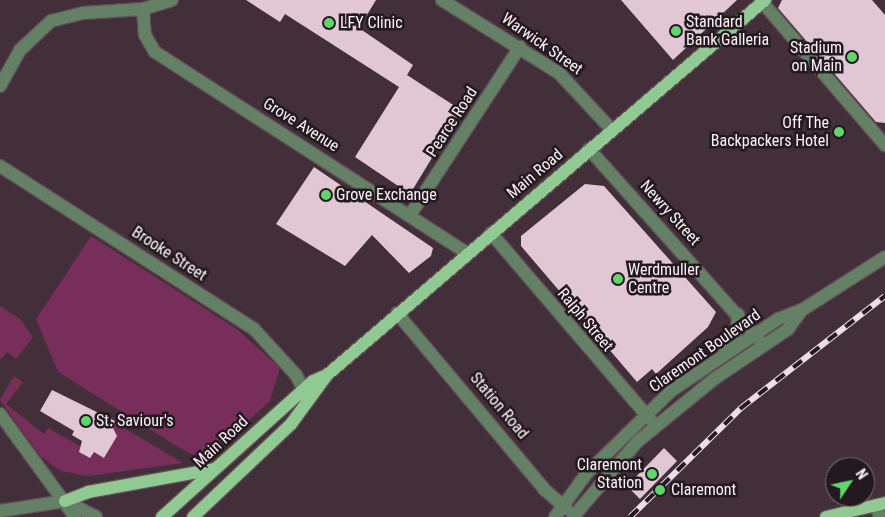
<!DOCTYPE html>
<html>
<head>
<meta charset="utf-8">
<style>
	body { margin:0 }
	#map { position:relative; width:885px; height:517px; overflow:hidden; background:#432f39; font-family:"Roboto Condensed",sans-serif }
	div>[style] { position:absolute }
	.green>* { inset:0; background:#782e5a }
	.building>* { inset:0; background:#e1c7d4 }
	.roads { filter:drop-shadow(1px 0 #614e57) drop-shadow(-1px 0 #614e57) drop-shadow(0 1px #614e57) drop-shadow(0 -1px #614e57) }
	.minor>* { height:12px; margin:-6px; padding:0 6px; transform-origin:6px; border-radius:6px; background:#648065 }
	.major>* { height:12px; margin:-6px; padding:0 6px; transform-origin:6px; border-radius:6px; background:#90ca92 }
	.rail>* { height:5.5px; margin-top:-2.75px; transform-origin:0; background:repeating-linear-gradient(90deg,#231a1f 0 11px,#ebdee4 0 22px); box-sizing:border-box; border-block:1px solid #ebdee4 }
	.dots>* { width:14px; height:14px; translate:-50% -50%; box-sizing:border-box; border:2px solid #231a1f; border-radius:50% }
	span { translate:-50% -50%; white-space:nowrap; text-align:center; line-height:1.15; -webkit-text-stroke:5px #231a1f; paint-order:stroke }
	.poi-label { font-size:16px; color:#fef1f7 }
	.left { translate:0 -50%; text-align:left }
	.right { translate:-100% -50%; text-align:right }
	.street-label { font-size:16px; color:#fef1f7 }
	.north { position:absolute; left:825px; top:457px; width:50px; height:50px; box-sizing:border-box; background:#231a1f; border:1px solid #7b7075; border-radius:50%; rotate:56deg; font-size:14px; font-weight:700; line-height:20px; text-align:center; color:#fef1f7 }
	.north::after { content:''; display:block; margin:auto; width:18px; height:22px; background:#60d56b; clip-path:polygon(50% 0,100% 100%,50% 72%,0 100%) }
</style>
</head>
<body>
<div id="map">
	<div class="green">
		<div style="clip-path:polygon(91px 236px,237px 329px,280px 368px,270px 401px,207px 458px,188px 453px,58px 372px,36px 319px)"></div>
		<div style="clip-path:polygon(0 306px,20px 319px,33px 337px,16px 359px,7px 352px,0 360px)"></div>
		<div style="clip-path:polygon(14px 376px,23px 382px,6px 404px,44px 434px,48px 428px,82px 447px,79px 452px,90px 458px,94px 452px,105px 458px,109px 450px,105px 448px,117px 436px,110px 428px,114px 422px,183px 463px,88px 476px,61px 471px,41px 457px,0 400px)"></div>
	</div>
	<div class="building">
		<div style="clip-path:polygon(246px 0,376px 0,359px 28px,413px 65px,407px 75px,461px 110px,410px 194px,355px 157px,399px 87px,285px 14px,280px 22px)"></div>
		<div style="clip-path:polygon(621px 0,737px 0,673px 60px)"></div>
		<div style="clip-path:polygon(782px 0,872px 0,885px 15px,885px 123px,876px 122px,778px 8px)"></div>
		<div style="clip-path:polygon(314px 167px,433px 248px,431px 256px,409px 273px,372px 235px,345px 266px,276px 224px)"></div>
		<div style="clip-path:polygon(585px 184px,604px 186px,716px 312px,708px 327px,656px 374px,652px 369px,637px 382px,521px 246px,521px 236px)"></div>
		<div style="clip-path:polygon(52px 390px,115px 421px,112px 426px,117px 436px,104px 458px,94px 452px,90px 458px,79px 452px,82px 441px,72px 435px,74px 431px,40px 411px)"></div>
		<div style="clip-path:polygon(664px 448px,677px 461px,640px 499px,627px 486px)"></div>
	</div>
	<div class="roads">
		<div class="minor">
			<div style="left:442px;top:0;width:138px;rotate:32deg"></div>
			<div style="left:559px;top:73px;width:78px;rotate:47.1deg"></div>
			<div style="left:762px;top:2px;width:189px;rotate:49.3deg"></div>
			<div style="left:143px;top:9px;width:26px;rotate:86deg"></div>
			<div style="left:145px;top:35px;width:20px;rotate:60deg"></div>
			<div style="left:155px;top:52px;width:371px;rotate:32.8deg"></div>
			<div style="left:0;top:86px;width:41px;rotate:-60.9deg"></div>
			<div style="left:20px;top:50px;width:42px;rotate:-43.1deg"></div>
			<div style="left:51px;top:21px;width:33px;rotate:-14deg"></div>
			<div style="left:83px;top:13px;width:60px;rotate:-3.8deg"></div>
			<div style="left:143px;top:9px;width:30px;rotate:-17deg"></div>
			<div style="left:589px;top:149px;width:256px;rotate:48.3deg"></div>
			<div style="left:0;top:166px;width:302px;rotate:32.7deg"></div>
			<div style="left:254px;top:329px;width:62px;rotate:47.6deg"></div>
			<div style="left:296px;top:375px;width:26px;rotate:62deg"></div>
			<div style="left:410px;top:215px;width:201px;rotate:-56.8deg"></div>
			<div style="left:491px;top:233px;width:245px;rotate:49.5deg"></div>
			<div style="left:397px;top:313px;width:231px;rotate:50.1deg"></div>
			<div style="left:545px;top:490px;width:29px;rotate:41deg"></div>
			<div style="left:725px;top:351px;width:22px;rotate:-58deg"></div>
			<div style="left:737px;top:332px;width:18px;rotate:-87deg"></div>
			<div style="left:0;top:414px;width:127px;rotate:53.9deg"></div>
			<div style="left:65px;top:501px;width:35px;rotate:27deg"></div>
			<div style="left:876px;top:505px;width:13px;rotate:72deg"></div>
			<div style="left:0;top:511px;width:66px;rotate:-8.7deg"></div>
			<div style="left:555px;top:517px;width:54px;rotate:-54deg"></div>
			<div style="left:587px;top:473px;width:117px;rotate:-44.3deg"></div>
			<div style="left:671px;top:391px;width:129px;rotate:-33.9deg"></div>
			<div style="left:778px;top:319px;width:26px;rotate:-21deg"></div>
			<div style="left:802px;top:310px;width:98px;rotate:-32.6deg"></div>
			<div style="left:573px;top:517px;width:100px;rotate:-49.5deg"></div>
			<div style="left:638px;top:441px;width:98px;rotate:-39.2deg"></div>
			<div style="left:714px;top:379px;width:89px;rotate:-34deg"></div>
			<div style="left:788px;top:329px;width:24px;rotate:-54deg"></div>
		</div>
		<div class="major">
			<div style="left:65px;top:501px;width:25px;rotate:-21deg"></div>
			<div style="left:88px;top:492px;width:128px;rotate:-10.3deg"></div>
			<div style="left:162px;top:517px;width:203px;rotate:-42deg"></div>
			<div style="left:313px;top:381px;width:15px;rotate:-23deg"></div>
			<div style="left:327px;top:375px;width:577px;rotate:-40.57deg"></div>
			<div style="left:193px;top:517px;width:135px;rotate:-43.5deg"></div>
			<div style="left:291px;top:424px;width:61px;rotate:-53.7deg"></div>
			<div style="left:826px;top:517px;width:61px;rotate:-13.3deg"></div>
		</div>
	</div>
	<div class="rail">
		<div style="left:630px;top:517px;width:156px;rotate:-44.5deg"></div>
		<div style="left:741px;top:408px;width:182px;rotate:-37.9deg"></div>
	</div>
	<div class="dots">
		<div style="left:329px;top:23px;background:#60d56b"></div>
		<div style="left:676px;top:31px;background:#60d56b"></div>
		<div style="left:852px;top:57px;background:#60d56b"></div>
		<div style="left:839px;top:132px;background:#60d56b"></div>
		<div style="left:326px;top:195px;background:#60d56b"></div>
		<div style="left:618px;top:279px;background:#60d56b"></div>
		<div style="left:86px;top:421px;background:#60d56b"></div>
		<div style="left:652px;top:474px;background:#60d56b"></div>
		<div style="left:660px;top:490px;background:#60d56b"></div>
	</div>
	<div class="poi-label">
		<span class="left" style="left:686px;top:31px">Standard<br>Bank Galleria</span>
		<span class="left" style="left:340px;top:23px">LFY Clinic</span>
		<span class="right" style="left:842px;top:57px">Stadium<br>on Main</span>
		<span class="right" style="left:829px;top:132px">Off The<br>Backpackers Hotel</span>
		<span class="left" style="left:336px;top:195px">Grove Exchange</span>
		<span class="left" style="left:628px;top:279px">Werdmuller<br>Centre</span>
		<span class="left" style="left:96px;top:421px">St. Saviour's</span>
		<span class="right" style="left:642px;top:474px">Claremont<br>Station</span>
		<span class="left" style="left:671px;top:490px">Claremont</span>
	</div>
	<div class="street-label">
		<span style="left:542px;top:44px;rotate:35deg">Warwick Street</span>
		<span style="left:452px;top:122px;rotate:-57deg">Pearce Road</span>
		<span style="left:301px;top:125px;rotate:32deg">Grove Avenue</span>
		<span style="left:535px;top:174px;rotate:-40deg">Main Road</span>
		<span style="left:670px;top:213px;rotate:48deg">Newry Street</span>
		<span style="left:169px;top:254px;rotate:33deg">Brooke Street</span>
		<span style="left:585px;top:320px;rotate:50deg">Ralph Street</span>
		<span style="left:705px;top:351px;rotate:-35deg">Claremont Boulevard</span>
		<span style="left:499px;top:406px;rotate:50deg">Station Road</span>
		<span style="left:221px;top:442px;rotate:-43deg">Main Road</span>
	</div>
	<div class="north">N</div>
</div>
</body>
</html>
